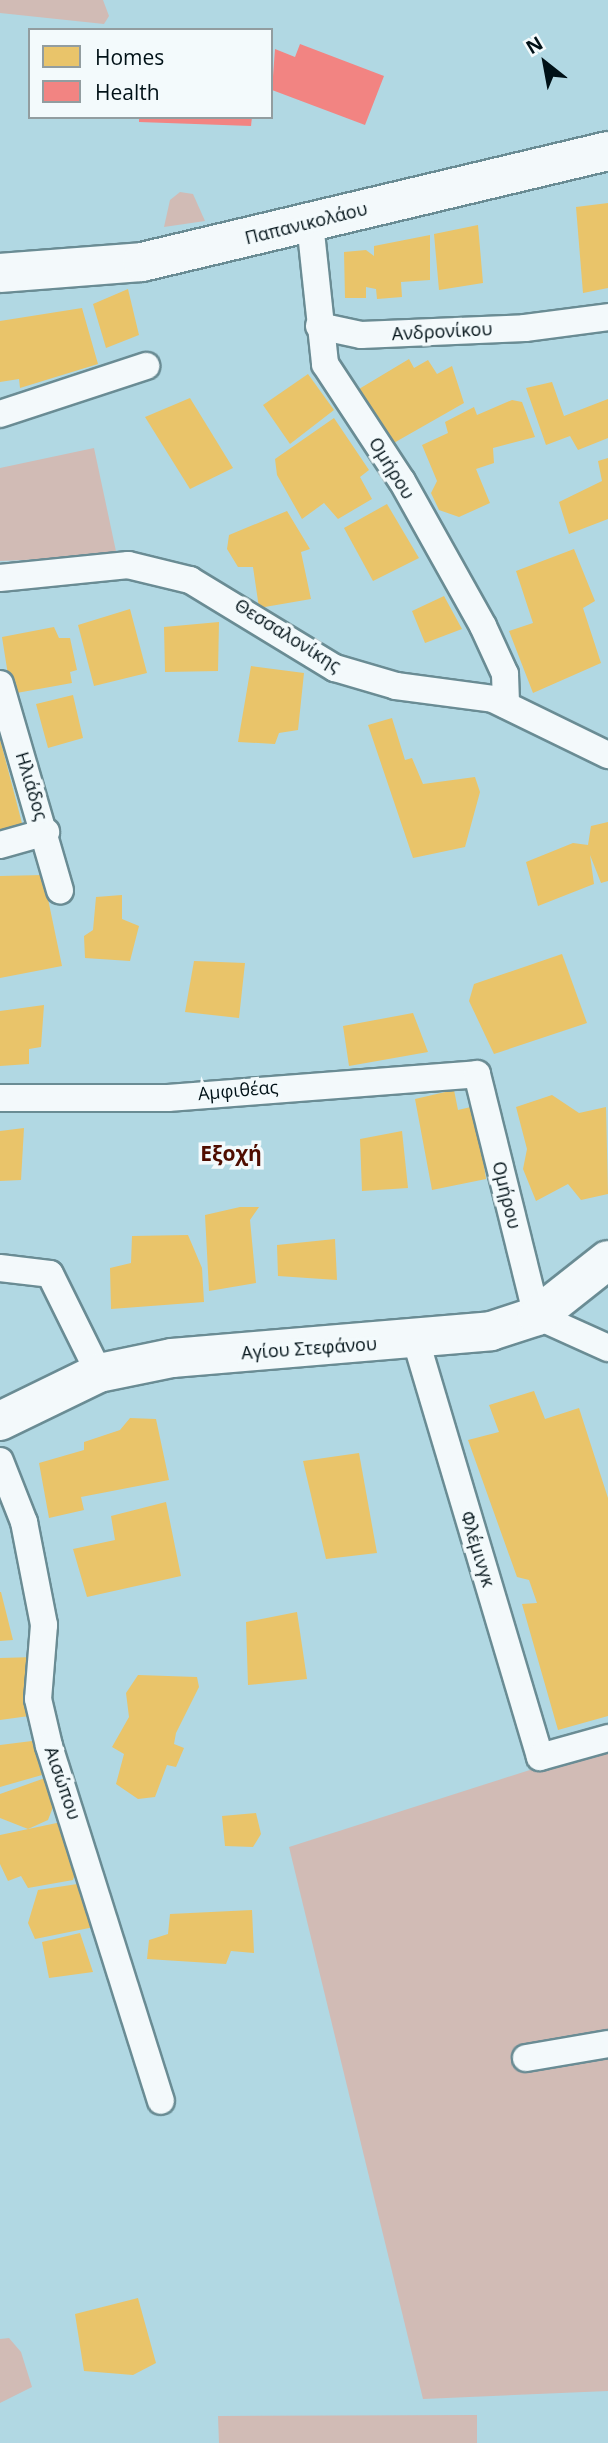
<!DOCTYPE html>
<html>
<head>
<meta charset="utf-8">
<style>
	body { margin:0 }
	#map { position:relative; width:608px; height:2443px; overflow:hidden; background:#b1d8e3; font-family:"Open Sans",sans-serif }
	div>[style] { position:absolute }
	.green>* { inset:0; background:#d1bbb5 }
	.homes>* { inset:0; background:#e9c46a }
	.health>* { inset:0; background:#f28482 }
	.roads { filter:drop-shadow(2px 0 #6a8c94) drop-shadow(-2px 0 #6a8c94) drop-shadow(0 2px #6a8c94) drop-shadow(0 -2px #6a8c94) }
	.street>* { height:26px; margin:-13px; padding:0 13px; transform-origin:13px; border-radius:13px; background:#f3f9fb }
	.secondary>* { height:38px; margin:-19px; padding:0 19px; transform-origin:19px; border-radius:19px; background:#f3f9fb }
	span { translate:-50% -50%; white-space:nowrap; text-align:center; line-height:1.15; -webkit-text-stroke:7px #f3fafc; paint-order:stroke }
	.street-label { font-size:18px; color:#001117 }
	.quarter-label { font-size:21px; color:#4f0d00; font-weight:700 }
	.legend { position:absolute; left:28px; top:28px; width:245px; height:91px; box-sizing:border-box; background:#f3fafc; border:2px solid #929da0; margin:0; padding:9px 12px; list-style:none; font-size:21px; color:#001117 }
	.legend li { display:flex; align-items:center; gap:14px; height:35px }
	.legend b { width:35px; border:2px solid #929da0 }
	.north { position:absolute; left:510px; top:28px; width:70px; height:70px; -webkit-text-stroke:5px #f3fafc; paint-order:stroke; rotate:329deg; font-size:19px; font-weight:700; line-height:28px; text-align:center; color:#001117 }
	.north::after { content:''; display:block; margin:auto; width:24px; height:32px; background:#001117; clip-path:polygon(50% 0,100% 100%,50% 72%,0 100%) }
</style>
</head>
<body>
<div id="map">
	<div class="green">
		<div style="clip-path:polygon(0 0,103px 0,109px 16px,104px 24px,0 13px)"></div>
		<div style="clip-path:polygon(180px 192px,193px 194px,205px 221px,164px 227px,170px 200px)"></div>
		<div style="clip-path:polygon(94px 448px,117px 556px,0 561px,0 468px)"></div>
		<div style="clip-path:polygon(608px 1745px,608px 2391px,423px 2399px,289px 1847px)"></div>
		<div style="clip-path:polygon(9px 2338px,21px 2352px,32px 2387px,0 2403px,0 2339px)"></div>
		<div style="clip-path:polygon(477px 2415px,477px 2443px,219px 2443px,218px 2416px)"></div>
	</div>
	<div class="homes">
		<div style="clip-path:polygon(608px 203px,608px 288px,583px 293px,576px 207px)"></div>
		<div style="clip-path:polygon(478px 225px,483px 283px,439px 290px,434px 234px)"></div>
		<div style="clip-path:polygon(430px 235px,430px 280px,401px 282px,402px 297px,377px 299px,376px 289px,366px 287px,366px 298px,345px 298px,344px 252px,366px 250px,374px 256px,374px 246px)"></div>
		<div style="clip-path:polygon(128px 289px,139px 335px,106px 348px,93px 304px)"></div>
		<div style="clip-path:polygon(82px 308px,98px 364px,20px 388px,19px 379px,0 382px,0 321px)"></div>
		<div style="clip-path:polygon(409px 359px,414px 368px,428px 360px,437px 374px,452px 366px,464px 403px,392px 444px,359px 389px)"></div>
		<div style="clip-path:polygon(308px 374px,334px 410px,290px 444px,263px 405px)"></div>
		<div style="clip-path:polygon(552px 382px,564px 416px,608px 399px,608px 438px,578px 450px,570px 436px,546px 445px,526px 388px)"></div>
		<div style="clip-path:polygon(190px 398px,233px 468px,190px 489px,145px 417px)"></div>
		<div style="clip-path:polygon(512px 400px,522px 402px,535px 437px,493px 448px,494px 463px,476px 469px,490px 503px,459px 517px,439px 510px,431px 493px,437px 481px,422px 445px,448px 433px,445px 422px,474px 407px,477px 415px)"></div>
		<div style="clip-path:polygon(334px 418px,369px 470px,360px 477px,372px 499px,338px 519px,324px 503px,302px 519px,277px 475px,275px 459px)"></div>
		<div style="clip-path:polygon(608px 458px,608px 519px,569px 534px,559px 502px,602px 481px,598px 461px)"></div>
		<div style="clip-path:polygon(387px 504px,419px 558px,373px 581px,344px 528px)"></div>
		<div style="clip-path:polygon(287px 511px,310px 549px,301px 552px,311px 599px,259px 608px,253px 567px,238px 567px,227px 549px,229px 535px)"></div>
		<div style="clip-path:polygon(574px 549px,595px 601px,583px 608px,601px 663px,533px 693px,509px 631px,533px 623px,516px 571px)"></div>
		<div style="clip-path:polygon(444px 596px,462px 629px,425px 643px,412px 611px)"></div>
		<div style="clip-path:polygon(130px 609px,147px 673px,94px 686px,78px 625px)"></div>
		<div style="clip-path:polygon(219px 622px,218px 671px,165px 672px,164px 627px)"></div>
		<div style="clip-path:polygon(54px 627px,59px 638px,70px 638px,77px 670px,70px 672px,72px 683px,11px 694px,2px 637px)"></div>
		<div style="clip-path:polygon(251px 666px,304px 673px,298px 730px,279px 733px,275px 744px,238px 742px)"></div>
		<div style="clip-path:polygon(73px 695px,83px 738px,48px 748px,36px 704px)"></div>
		<div style="clip-path:polygon(392px 718px,405px 760px,412px 758px,423px 784px,475px 777px,480px 792px,465px 847px,413px 858px,368px 725px)"></div>
		<div style="clip-path:polygon(0 739px,24px 831px,0 838px)"></div>
		<div style="clip-path:polygon(608px 822px,608px 881px,601px 883px,590px 855px,594px 884px,538px 906px,526px 862px,573px 843px,588px 845px,591px 826px)"></div>
		<div style="clip-path:polygon(43px 875px,62px 966px,0 978px,0 876px)"></div>
		<div style="clip-path:polygon(122px 895px,122px 919px,139px 926px,130px 961px,85px 958px,84px 936px,93px 930px,96px 897px)"></div>
		<div style="clip-path:polygon(562px 954px,587px 1023px,494px 1054px,469px 1001px,474px 984px)"></div>
		<div style="clip-path:polygon(194px 961px,245px 963px,239px 1018px,185px 1012px)"></div>
		<div style="clip-path:polygon(44px 1005px,41px 1047px,29px 1049px,29px 1064px,0 1066px,0 1011px)"></div>
		<div style="clip-path:polygon(413px 1013px,428px 1052px,349px 1066px,343px 1026px)"></div>
		<div style="clip-path:polygon(454px 1090px,458px 1110px,475px 1106px,486px 1179px,432px 1190px,415px 1099px)"></div>
		<div style="clip-path:polygon(552px 1095px,579px 1113px,606px 1107px,608px 1194px,581px 1200px,568px 1184px,536px 1201px,523px 1169px,527px 1149px,516px 1107px)"></div>
		<div style="clip-path:polygon(24px 1128px,21px 1180px,0 1181px,0 1131px)"></div>
		<div style="clip-path:polygon(402px 1131px,408px 1188px,362px 1191px,360px 1139px)"></div>
		<div style="clip-path:polygon(240px 1207px,259px 1207px,250px 1220px,256px 1283px,209px 1291px,205px 1215px)"></div>
		<div style="clip-path:polygon(188px 1235px,202px 1268px,204px 1302px,111px 1309px,110px 1268px,131px 1263px,132px 1236px)"></div>
		<div style="clip-path:polygon(335px 1239px,337px 1280px,278px 1276px,277px 1245px)"></div>
		<div style="clip-path:polygon(534px 1391px,545px 1419px,579px 1408px,608px 1498px,608px 1716px,558px 1730px,522px 1604px,537px 1603px,529px 1580px,517px 1577px,468px 1440px,499px 1432px,489px 1405px)"></div>
		<div style="clip-path:polygon(130px 1418px,156px 1419px,169px 1480px,81px 1497px,84px 1510px,49px 1518px,39px 1463px,84px 1450px,84px 1442px,120px 1430px)"></div>
		<div style="clip-path:polygon(359px 1453px,377px 1553px,326px 1559px,303px 1461px)"></div>
		<div style="clip-path:polygon(166px 1502px,181px 1576px,87px 1597px,73px 1549px,115px 1540px,111px 1516px)"></div>
		<div style="clip-path:polygon(0 1592px,1px 1592px,13px 1640px,0 1641px)"></div>
		<div style="clip-path:polygon(297px 1612px,307px 1679px,248px 1685px,246px 1622px)"></div>
		<div style="clip-path:polygon(36px 1657px,29px 1716px,0 1720px,0 1658px)"></div>
		<div style="clip-path:polygon(138px 1675px,197px 1677px,199px 1687px,176px 1733px,174px 1744px,184px 1748px,176px 1767px,167px 1765px,155px 1797px,138px 1799px,116px 1784px,124px 1754px,112px 1747px,129px 1717px,126px 1693px)"></div>
		<div style="clip-path:polygon(32px 1741px,42px 1775px,0 1787px,0 1745px)"></div>
		<div style="clip-path:polygon(45px 1778px,53px 1807px,48px 1820px,28px 1829px,0 1818px,0 1794px)"></div>
		<div style="clip-path:polygon(256px 1813px,261px 1834px,253px 1847px,225px 1846px,222px 1816px)"></div>
		<div style="clip-path:polygon(66px 1821px,79px 1858px,73px 1880px,28px 1888px,21px 1876px,8px 1881px,0 1864px,0 1835px)"></div>
		<div style="clip-path:polygon(84px 1883px,94px 1927px,35px 1939px,28px 1923px,38px 1890px)"></div>
		<div style="clip-path:polygon(252px 1910px,254px 1953px,231px 1951px,226px 1964px,147px 1959px,149px 1940px,168px 1934px,170px 1914px)"></div>
		<div style="clip-path:polygon(80px 1933px,93px 1972px,49px 1978px,42px 1942px)"></div>
		<div style="clip-path:polygon(138px 2298px,156px 2363px,133px 2375px,84px 2371px,75px 2314px)"></div>
	</div>
	<div class="health">
		<div style="clip-path:polygon(300px 44px,384px 76px,365px 125px,272px 90px,275px 49px,295px 57px)"></div>
		<div style="clip-path:polygon(139px 117px,252px 117px,251px 126px,139px 122px)"></div>
	</div>
	<div class="roads">
		<div class="street">
			<div style="left:310px;top:223px;width:142px;rotate:83.9deg"></div>
			<div style="left:325px;top:364px;width:140px;rotate:56.7deg"></div>
			<div style="left:402px;top:481px;width:166px;rotate:60.8deg"></div>
			<div style="left:483px;top:626px;width:53px;rotate:65.4deg"></div>
			<div style="left:505px;top:674px;width:31px;rotate:88deg"></div>
			<div style="left:319px;top:326px;width:43px;rotate:12.1deg"></div>
			<div style="left:361px;top:335px;width:164px;rotate:-2.4deg"></div>
			<div style="left:525px;top:328px;width:84px;rotate:-7.5deg"></div>
			<div style="left:0;top:414px;width:154px;rotate:-18.2deg"></div>
			<div style="left:0;top:578px;width:129px;rotate:-5.8deg"></div>
			<div style="left:128px;top:565px;width:64px;rotate:13.6deg"></div>
			<div style="left:190px;top:580px;width:170px;rotate:31.3deg"></div>
			<div style="left:335px;top:668px;width:64px;rotate:16.4deg"></div>
			<div style="left:396px;top:686px;width:98px;rotate:7.6deg"></div>
			<div style="left:493px;top:699px;width:128px;rotate:26deg"></div>
			<div style="left:0;top:684px;width:215px;rotate:73.8deg"></div>
			<div style="left:0;top:845px;width:48px;rotate:-15.8deg"></div>
			<div style="left:0;top:1098px;width:168px"></div>
			<div style="left:168px;top:1098px;width:310px;rotate:-4.4deg"></div>
			<div style="left:477px;top:1074px;width:249px;rotate:76.1deg"></div>
			<div style="left:537px;top:1316px;width:78px;rotate:24.3deg"></div>
			<div style="left:0;top:1268px;width:50px;rotate:6.8deg"></div>
			<div style="left:50px;top:1274px;width:110px;rotate:63.7deg"></div>
			<div style="left:416px;top:1341px;width:434px;rotate:73.4deg"></div>
			<div style="left:540px;top:1757px;width:71px;rotate:-15.6deg"></div>
			<div style="left:0;top:1461px;width:66px;rotate:68.5deg"></div>
			<div style="left:24px;top:1522px;width:105px;rotate:79deg"></div>
			<div style="left:44px;top:1625px;width:74px;rotate:94.6deg"></div>
			<div style="left:38px;top:1699px;width:48px;rotate:76.8deg"></div>
			<div style="left:49px;top:1746px;width:372px;rotate:72.5deg"></div>
			<div style="left:526px;top:2058px;width:83px;rotate:-9.7deg"></div>
		</div>
		<div class="secondary">
			<div style="left:0;top:273px;width:142px;rotate:-4.4deg"></div>
			<div style="left:142px;top:262px;width:479px;rotate:-13.4deg"></div>
			<div style="left:0;top:1421px;width:110px;rotate:-25.9deg"></div>
			<div style="left:99px;top:1373px;width:75px;rotate:-11.6deg"></div>
			<div style="left:172px;top:1358px;width:320px;rotate:-4.8deg"></div>
			<div style="left:491px;top:1331px;width:48px;rotate:-18.1deg"></div>
			<div style="left:537px;top:1316px;width:90px;rotate:-38.3deg"></div>
		</div>
	</div>
	<div class="street-label">
		<span style="left:306px;top:223px;rotate:-14deg">Παπανικολάου</span>
		<span style="left:442px;top:331px;rotate:-3deg">Ανδρονίκου</span>
		<span style="left:392px;top:468px;rotate:58deg">Ομήρου</span>
		<span style="left:288px;top:635px;rotate:32deg">Θεσσαλονίκης</span>
		<span style="left:32px;top:786px;rotate:73deg">Ηλιάδος</span>
		<span style="left:238px;top:1090px;rotate:-5deg">Αμφιθέας</span>
		<span style="left:507px;top:1195px;rotate:76deg">Ομήρου</span>
		<span style="left:309px;top:1348px;rotate:-4deg">Αγίου Στεφάνου</span>
		<span style="left:478px;top:1549px;rotate:73deg">Φλέμινγκ</span>
		<span style="left:63px;top:1783px;rotate:71deg">Αισώπου</span>
	</div>
	<div class="quarter-label">
		<span style="left:231px;top:1153px">Εξοχή</span>
	</div>
	<ul class="legend">
	<li><b style="height:19px;background:#e9c46a"></b>Homes</li>
	<li><b style="height:19px;background:#f28482"></b>Health</li>
	</ul>
	<div class="north">N</div>
</div>
</body>
</html>
